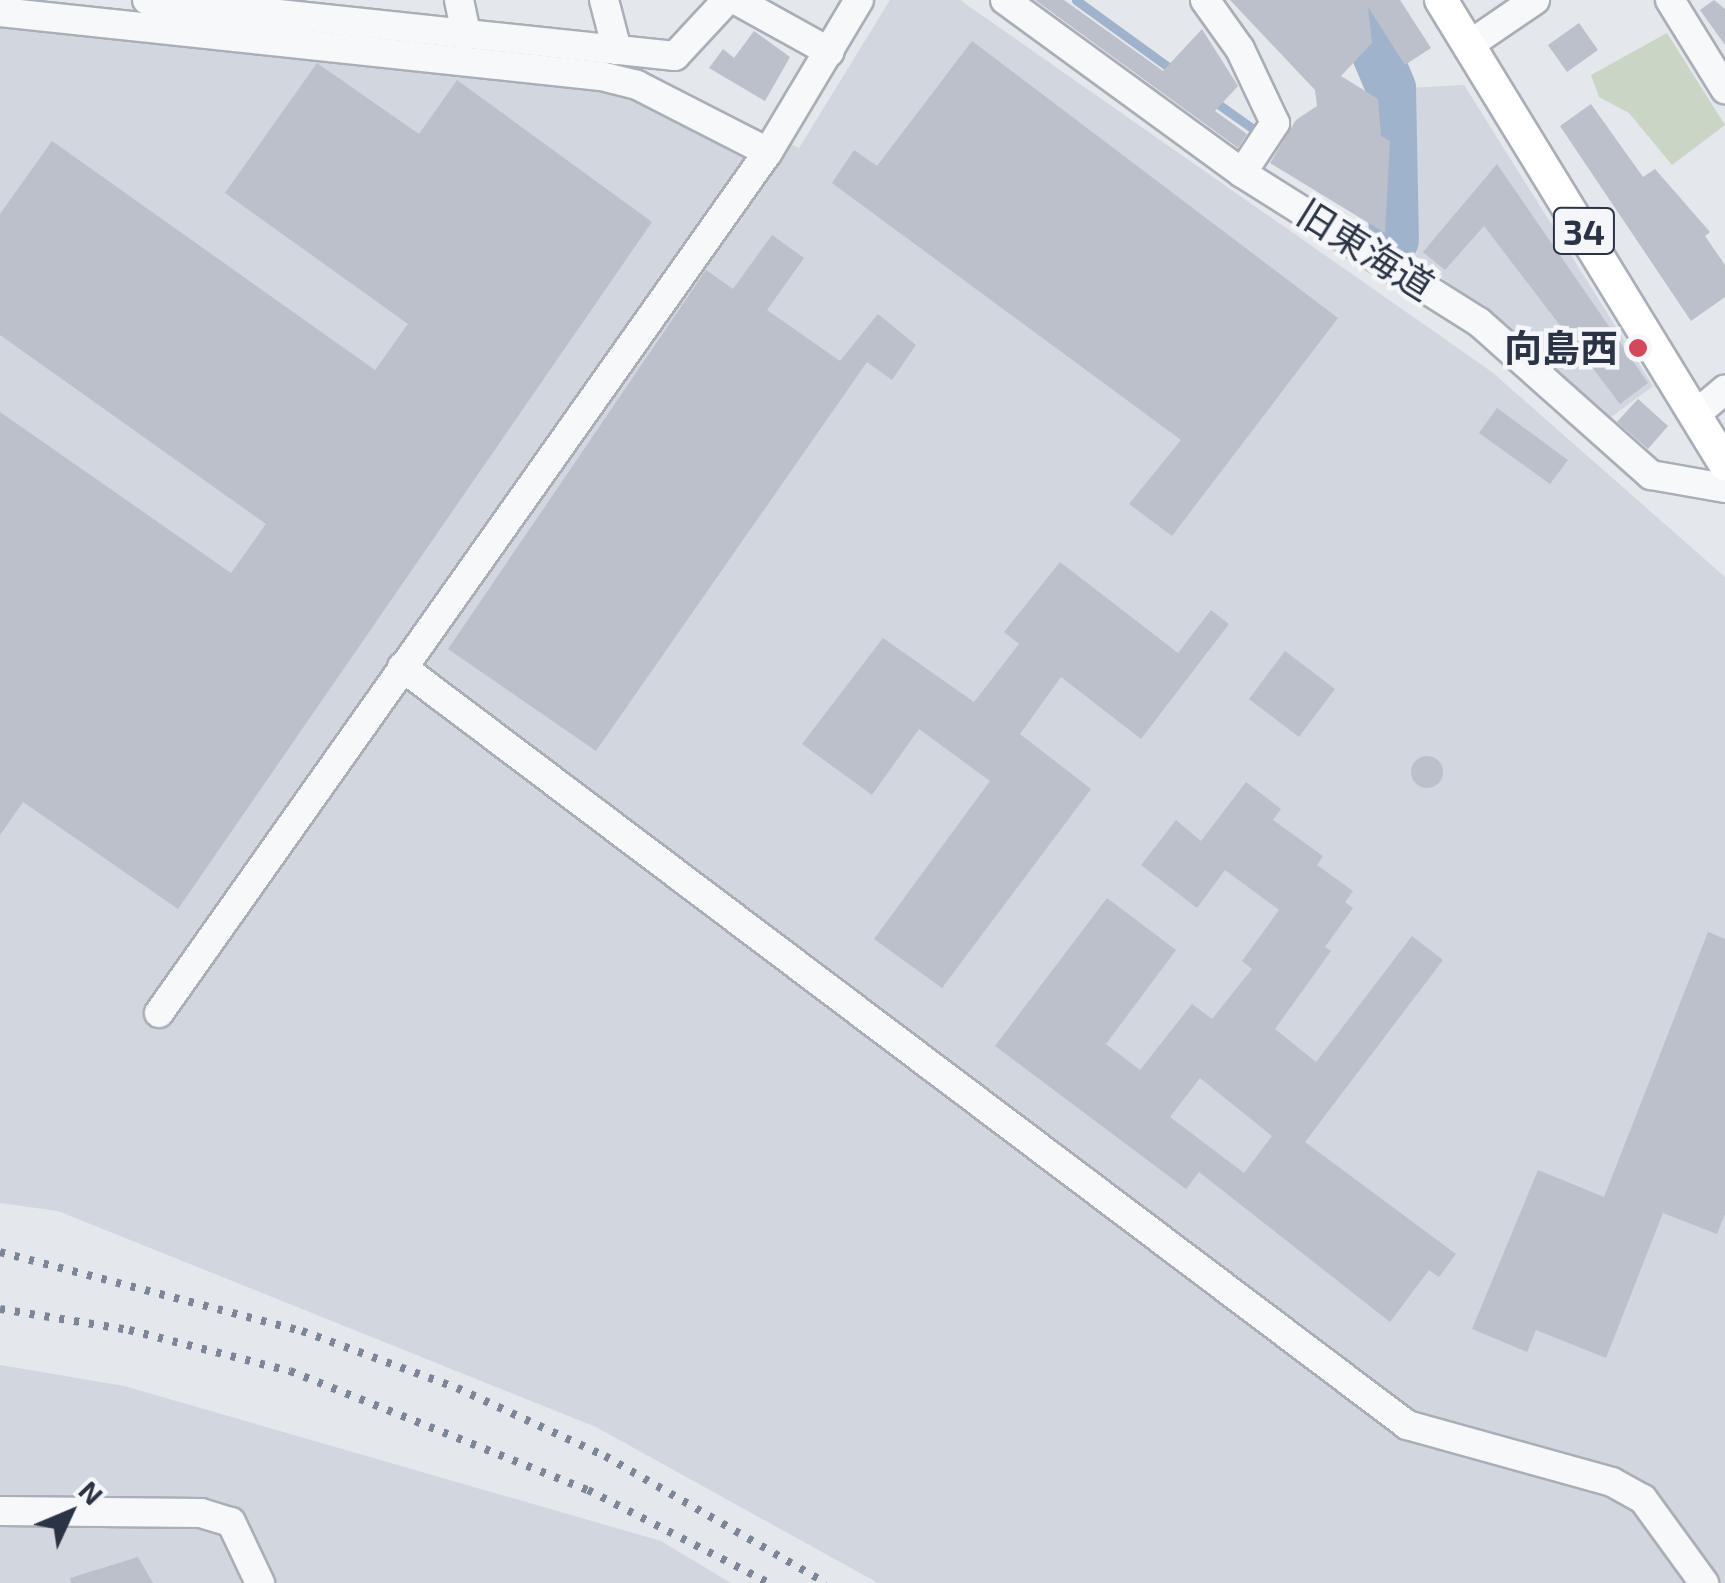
<!DOCTYPE html>
<html>
<head>
<meta charset="utf-8">
<style>
	body { margin:0 }
	#map { position:relative; width:1725px; height:1583px; overflow:hidden; background:#e4e7ec; font-family:"Exo 2","Noto Sans JP",sans-serif }
	div>[style] { position:absolute }
	.built>* { inset:0; background:#d2d6de }
	.green>* { inset:0; background:#c9d6c5 }
	.stream>* { height:9px; margin:-4.5px; padding:0 4.5px; transform-origin:4.5px; border-radius:4.5px; background:#9fb4cc }
	.river>* { height:50px; margin:-25px; padding:0 25px; transform-origin:25px; border-radius:25px; background:#9fb4cc }
	.building>* { inset:0; background:#bbc0ca }
	.round { border-radius:50% }
	.roads { filter:drop-shadow(2px 0 #a9aeb7) drop-shadow(-2px 0 #a9aeb7) drop-shadow(0 2px #a9aeb7) drop-shadow(0 -2px #a9aeb7) }
	.minor>* { height:28px; margin:-14px; padding:0 14px; transform-origin:14px; border-radius:14px; background:#f7f8fa }
	.major>* { height:32px; margin:-16px; padding:0 16px; transform-origin:16px; border-radius:16px; background:#fff }
	.rail>* { height:8px; margin-top:-4px; transform-origin:0; background:repeating-linear-gradient(90deg,#7d8696 0 5px,transparent 0 15px) }
	.dots>* { width:28px; height:28px; translate:-50% -50%; box-sizing:border-box; border:5px solid #f4f6f9; border-radius:50% }
	span { translate:-50% -50%; white-space:nowrap; text-align:center; line-height:1.15; -webkit-text-stroke:9px #f4f6f9; paint-order:stroke }
	.shield-label span { padding:2px 8px; background:#f4f6f9; border:2px solid; border-radius:8px; -webkit-text-stroke-width:0 }
	.shield-label { font-size:35px; color:#2b3445; font-weight:700 }
	.street-label { font-size:38px; color:#2b3445 }
	.poi-label { font-size:38px; color:#2b3445; font-weight:700 }
	.right { translate:-100% -50%; text-align:right }
	.north { position:absolute; left:20px; top:1463px; width:100px; height:100px; -webkit-text-stroke:8px #f4f6f9; paint-order:stroke; rotate:46deg; font-size:28px; font-weight:700; line-height:40px; text-align:center; color:#2b3445 }
	.north::after { content:''; display:block; margin:auto; width:35px; height:45px; background:#2b3445; clip-path:polygon(50% 0,100% 100%,50% 72%,0 100%) }
</style>
</head>
<body>
<div id="map">
	<div class="built">
		<div style="clip-path:polygon(0 0,649px 75px,799px 148px,890px 0,960px 0,1492px 372px,1725px 577px,1725px 1583px,878px 1583px,596px 1427px,58px 1211px,0 1203px)"></div>
		<div style="clip-path:polygon(1464px 85px,1653px 386px,1610px 418px,1405px 247px,1408px 88px)"></div>
		<div style="clip-path:polygon(0 1365px,124px 1386px,661px 1541px,731px 1583px,0 1583px)"></div>
	</div>
	<div class="green">
		<div style="clip-path:polygon(1667px 33px,1725px 125px,1672px 165px,1629px 113px,1599px 97px,1591px 75px)"></div>
	</div>
	<div class="stream">
		<div style="left:1076px;top:0;width:122px;rotate:36deg"></div>
		<div style="left:1211px;top:99px;width:50px;rotate:35.3deg"></div>
	</div>
	<div class="river">
		<div style="left:1354px;top:0;width:95px;rotate:67.2deg"></div>
		<div style="left:1391px;top:88px;width:152px;rotate:88.9deg"></div>
	</div>
	<div class="building">
		<div style="clip-path:polygon(1035px 0,1064px 0,1163px 71px,1202px 29px,1238px 86px,1215px 111px,1247px 134px,1238px 148px)"></div>
		<div style="clip-path:polygon(1230px 0,1400px 0,1431px 48px,1405px 65px,1368px 7px,1372px 43px,1341px 76px,1378px 99px,1381px 136px,1390px 141px,1385px 233px,1270px 163px,1296px 120px,1317px 106px,1315px 90px)"></div>
		<div style="clip-path:polygon(1714px 0,1725px 9px,1725px 45px,1700px 10px)"></div>
		<div style="clip-path:polygon(1579px 23px,1598px 50px,1567px 72px,1548px 45px)"></div>
		<div style="clip-path:polygon(754px 31px,790px 57px,765px 101px,709px 68px,723px 49px,734px 58px)"></div>
		<div style="clip-path:polygon(972px 41px,1338px 318px,1172px 536px,1129px 504px,1181px 440px,832px 183px,854px 150px,877px 166px)"></div>
		<div style="clip-path:polygon(317px 63px,419px 134px,457px 80px,652px 222px,178px 909px,23px 802px,0 835px,0 412px,231px 573px,266px 524px,0 335px,0 214px,52px 141px,375px 370px,408px 324px,225px 193px)"></div>
		<div style="clip-path:polygon(1591px 104px,1643px 177px,1655px 169px,1710px 232px,1705px 236px,1725px 265px,1725px 297px,1691px 321px,1560px 126px)"></div>
		<div style="clip-path:polygon(1497px 164px,1648px 383px,1620px 404px,1484px 226px,1445px 270px,1423px 252px)"></div>
		<div style="clip-path:polygon(772px 235px,804px 258px,767px 310px,840px 361px,878px 314px,916px 345px,892px 380px,867px 362px,596px 751px,448px 649px,706px 270px,733px 289px)"></div>
		<div style="clip-path:polygon(1638px 399px,1668px 426px,1648px 449px,1617px 422px)"></div>
		<div style="clip-path:polygon(1497px 408px,1568px 460px,1550px 484px,1479px 433px)"></div>
		<div style="clip-path:polygon(1060px 562px,1178px 653px,1211px 610px,1229px 624px,1141px 739px,1061px 677px,1020px 734px,1091px 789px,942px 988px,874px 939px,990px 781px,919px 729px,872px 795px,802px 744px,883px 638px,974px 702px,1019px 644px,1004px 632px)"></div>
		<div style="clip-path:polygon(1285px 651px,1335px 689px,1299px 737px,1249px 699px)"></div>
		<div class="round" style="left:1411px;top:756px;width:32px;height:32px"></div>
		<div style="clip-path:polygon(evenodd,1246px 782px,1281px 809px,1273px 820px,1323px 856px,1317px 865px,1353px 891px,1345px 902px,1353px 908px,1325px 947px,1331px 951px,1275px 1029px,1316px 1062px,1412px 936px,1443px 960px,1305px 1142px,1456px 1254px,1439px 1277px,1429px 1270px,1390px 1322px,1199px 1172px,1186px 1189px,995px 1046px,1107px 898px,1176px 950px,1106px 1044px,1140px 1070px,1192px 1004px,1212px 1019px,1252px 969px,1242px 961px,1279px 910px,1225px 870px,1197px 908px,1141px 865px,1176px 820px,1201px 841px,1246px 782px,1200px 1078px,1272px 1136px,1244px 1173px,1170px 1117px,1200px 1078px)"></div>
		<div style="clip-path:polygon(1708px 932px,1725px 939px,1725px 1214px,1717px 1234px,1663px 1213px,1606px 1358px,1536px 1330px,1527px 1352px,1472px 1329px,1538px 1170px,1604px 1197px)"></div>
		<div style="clip-path:polygon(138px 1557px,153px 1583px,71px 1583px,70px 1578px)"></div>
	</div>
	<div class="roads">
		<div class="minor">
			<div style="left:147px;top:0;width:531px;rotate:6.05deg"></div>
			<div style="left:675px;top:56px;width:76px;rotate:-47.1deg"></div>
			<div style="left:459px;top:0;width:35px;rotate:78deg"></div>
			<div style="left:604px;top:0;width:52px;rotate:75.4deg"></div>
			<div style="left:736px;top:0;width:107px;rotate:29deg"></div>
			<div style="left:1005px;top:0;width:293px;rotate:36.1deg"></div>
			<div style="left:1242px;top:173px;width:280px;rotate:32.2deg"></div>
			<div style="left:1479px;top:322px;width:230px;rotate:41.7deg"></div>
			<div style="left:1651px;top:475px;width:75px;rotate:10deg"></div>
			<div style="left:1205px;top:0;width:60px;rotate:54.5deg"></div>
			<div style="left:1240px;top:49px;width:82px;rotate:64.7deg"></div>
			<div style="left:1275px;top:123px;width:60px;rotate:123.4deg"></div>
			<div style="left:1670px;top:0;width:105px;rotate:58.3deg"></div>
			<div style="left:0;top:12px;width:604px;rotate:6.08deg"></div>
			<div style="left:601px;top:76px;width:37px;rotate:14deg"></div>
			<div style="left:637px;top:85px;width:147px;rotate:27.1deg"></div>
			<div style="left:1469px;top:45px;width:80px;rotate:-34.3deg"></div>
			<div style="left:1696px;top:414px;width:38px;rotate:-40deg"></div>
			<div style="left:402px;top:667px;width:1259px;rotate:37.02deg"></div>
			<div style="left:1407px;top:1425px;width:213px;rotate:15.5deg"></div>
			<div style="left:1612px;top:1482px;width:35px;rotate:29deg"></div>
			<div style="left:1643px;top:1499px;width:104px;rotate:54deg"></div>
			<div style="left:159px;top:1013px;width:1055px;rotate:-54.73deg"></div>
			<div style="left:768px;top:152px;width:177px;rotate:-59.1deg"></div>
			<div style="left:0;top:1511px;width:201px;rotate:0.6deg"></div>
			<div style="left:201px;top:1513px;width:31px;rotate:17deg"></div>
			<div style="left:231px;top:1522px;width:68px;rotate:64.6deg"></div>
		</div>
		<div class="major">
			<div style="left:1441px;top:0;width:544px;rotate:58.53deg"></div>
		</div>
	</div>
	<div class="rail">
		<div style="left:0;top:1252px;width:312px;rotate:14.7deg"></div>
		<div style="left:302px;top:1331px;width:165px;rotate:20.2deg"></div>
		<div style="left:457px;top:1388px;width:163px;rotate:24.7deg"></div>
		<div style="left:605px;top:1456px;width:255px;rotate:29.9deg"></div>
		<div style="left:0;top:1309px;width:131px;rotate:9.2deg"></div>
		<div style="left:129px;top:1330px;width:166px;rotate:14.3deg"></div>
		<div style="left:290px;top:1371px;width:321px;rotate:21.8deg"></div>
		<div style="left:588px;top:1490px;width:203px;rotate:27.2deg"></div>
	</div>
	<div class="dots">
		<div style="left:1638px;top:348px;background:#d1495b"></div>
	</div>
	<div class="shield-label">
		<span style="left:1584px;top:231px">34</span>
	</div>
	<div class="street-label">
		<span style="left:1366px;top:249px;rotate:32deg">旧東海道</span>
	</div>
	<div class="poi-label">
		<span class="right" style="left:1618px;top:348px">向島西</span>
	</div>
	<div class="north">N</div>
</div>
</body>
</html>
